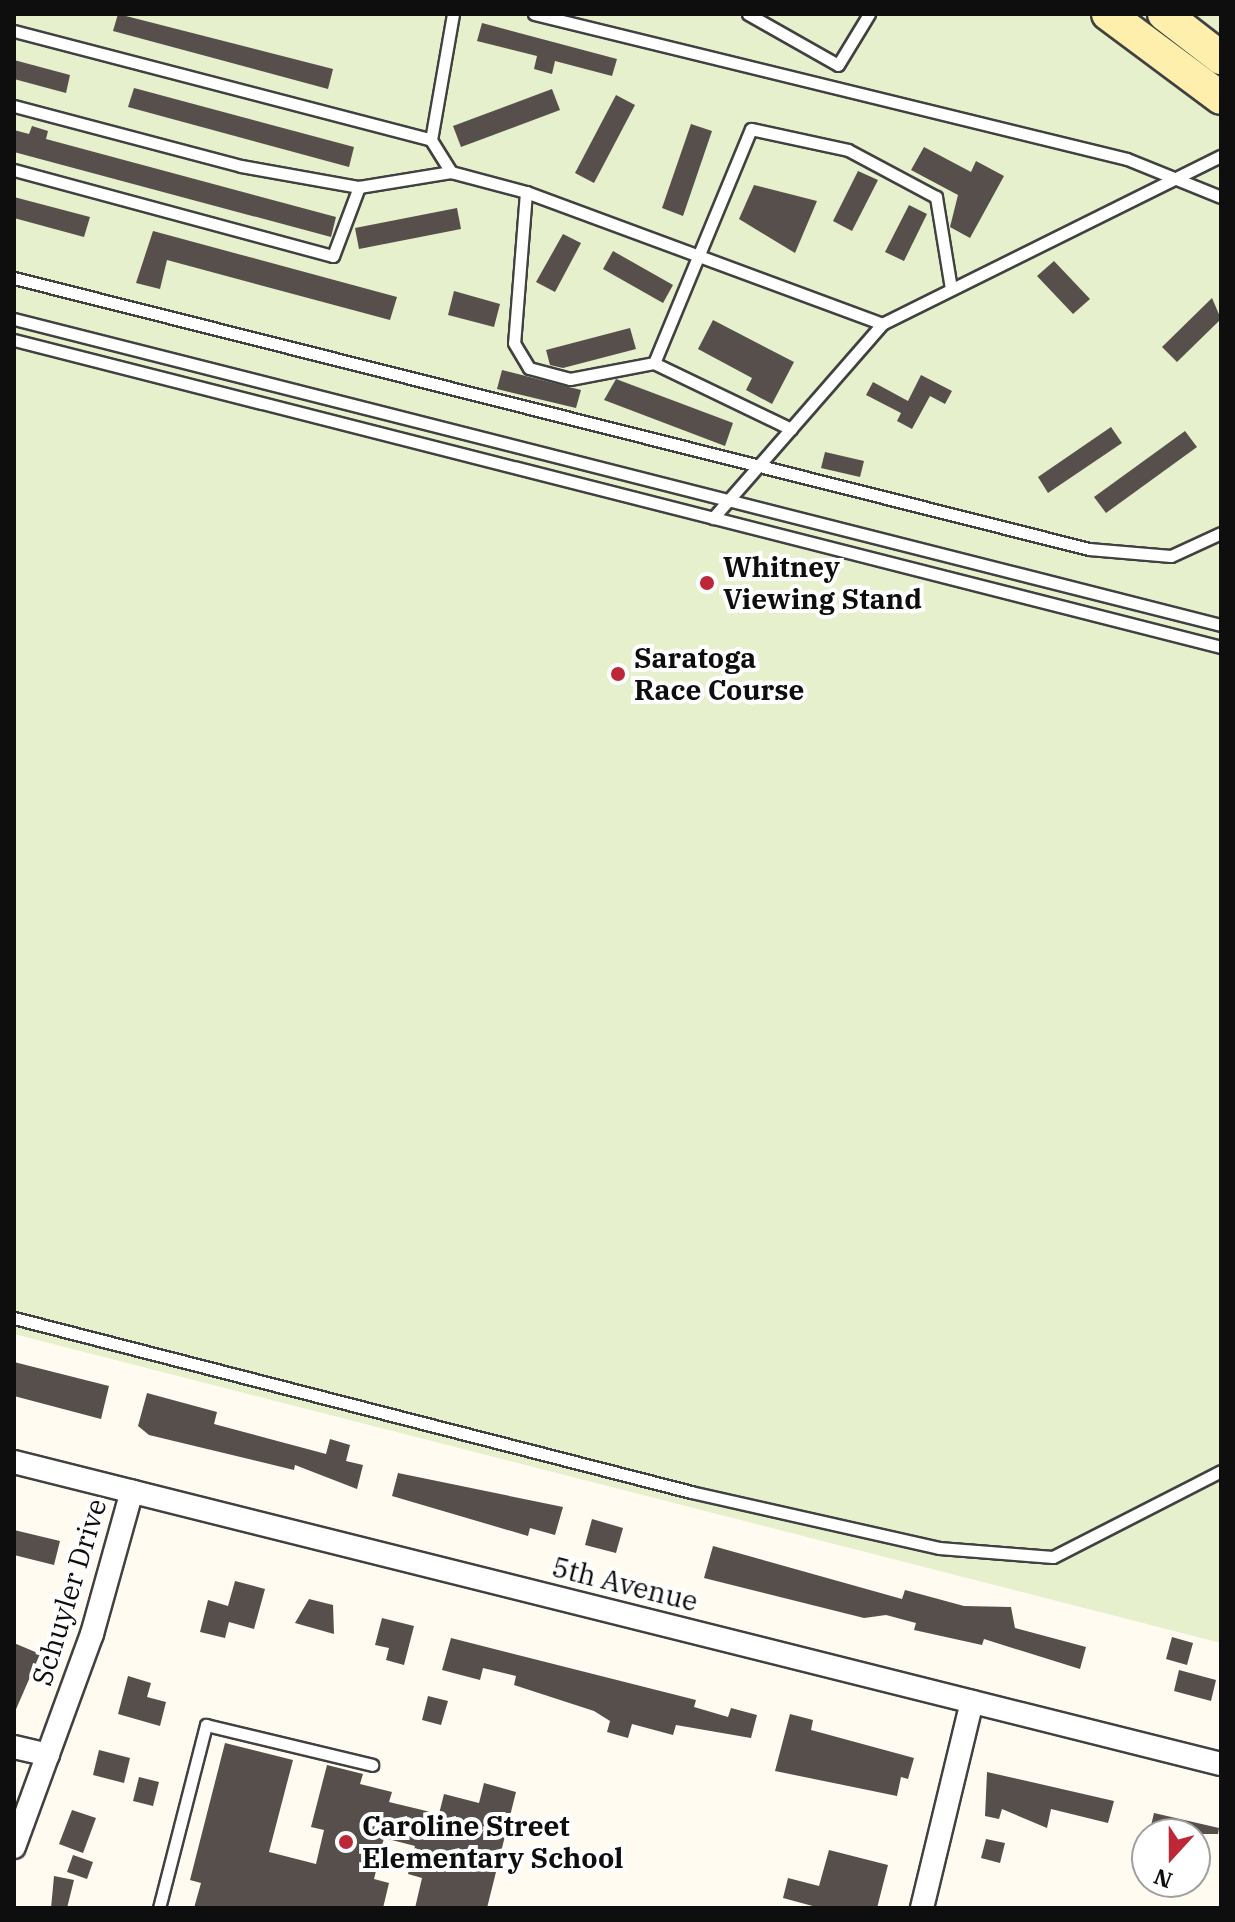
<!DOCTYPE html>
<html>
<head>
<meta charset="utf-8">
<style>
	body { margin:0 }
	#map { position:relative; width:1235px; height:1922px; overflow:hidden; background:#fffbf0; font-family:"IBM Plex Serif",serif }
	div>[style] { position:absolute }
	.pitch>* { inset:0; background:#e6f0cc }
	.building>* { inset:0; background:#574f4b }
	.roads { filter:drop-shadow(2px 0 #414141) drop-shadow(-2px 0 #414141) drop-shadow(0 2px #414141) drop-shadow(0 -2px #414141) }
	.service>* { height:11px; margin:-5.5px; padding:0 5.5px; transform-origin:5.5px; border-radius:5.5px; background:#fff }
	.minor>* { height:22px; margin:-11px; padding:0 11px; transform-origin:11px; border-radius:11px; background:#fff }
	.secondary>* { height:32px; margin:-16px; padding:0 16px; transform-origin:16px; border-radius:16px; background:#fef0ac }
	.dots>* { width:22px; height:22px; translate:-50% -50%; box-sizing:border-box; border:4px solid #fff; border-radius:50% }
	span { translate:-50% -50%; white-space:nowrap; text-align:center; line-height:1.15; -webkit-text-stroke:8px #fff; paint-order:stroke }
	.poi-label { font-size:28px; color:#0e0e0e; font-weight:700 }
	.left { translate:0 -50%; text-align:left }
	.street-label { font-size:28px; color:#0e0e0e }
	.frame { position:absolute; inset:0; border:16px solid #0e0e0e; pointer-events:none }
	.north { position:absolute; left:1131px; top:1818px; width:80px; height:80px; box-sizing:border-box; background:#fff; border:2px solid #9f9f9f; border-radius:50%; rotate:201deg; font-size:22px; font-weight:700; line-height:32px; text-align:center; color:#0e0e0e }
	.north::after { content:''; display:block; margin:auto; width:28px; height:36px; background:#bd2738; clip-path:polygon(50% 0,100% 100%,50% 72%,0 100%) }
</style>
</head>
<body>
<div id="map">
	<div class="pitch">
		<div style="clip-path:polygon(14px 14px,1221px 14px,1221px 1643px,14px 1334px)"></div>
	</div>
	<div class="building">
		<div style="clip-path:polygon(118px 14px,333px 69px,328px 89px,113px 31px)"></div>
		<div style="clip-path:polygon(482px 23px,617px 59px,612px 76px,555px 61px,552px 74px,534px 69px,537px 56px,477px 41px)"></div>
		<div style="clip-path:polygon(14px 60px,70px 75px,66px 93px,14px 79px)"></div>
		<div style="clip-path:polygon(134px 88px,354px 147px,349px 167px,128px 107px)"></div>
		<div style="clip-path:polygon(552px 89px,560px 110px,461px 147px,453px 126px)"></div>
		<div style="clip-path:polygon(616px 95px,635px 105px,594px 183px,575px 173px)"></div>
		<div style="clip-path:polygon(691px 124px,712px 131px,683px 216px,662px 208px)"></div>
		<div style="clip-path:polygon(32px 126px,48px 131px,46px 139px,336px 217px,331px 237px,14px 152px,14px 130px,29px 134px)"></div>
		<div style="clip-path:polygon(924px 147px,971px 172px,976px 161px,1004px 176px,970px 238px,950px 227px,958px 195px,911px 170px)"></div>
		<div style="clip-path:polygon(858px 171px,878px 180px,852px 231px,833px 221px)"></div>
		<div style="clip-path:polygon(754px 185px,817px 201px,795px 253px,739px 219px)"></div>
		<div style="clip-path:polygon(14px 197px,90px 217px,84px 237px,14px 218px)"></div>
		<div style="clip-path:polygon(909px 205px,927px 214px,904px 261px,885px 252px)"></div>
		<div style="clip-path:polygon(457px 208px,461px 229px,359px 249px,355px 228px)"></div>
		<div style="clip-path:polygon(153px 231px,397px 297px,390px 320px,167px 260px,160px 289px,136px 283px)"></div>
		<div style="clip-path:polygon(563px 234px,581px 243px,555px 292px,536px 282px)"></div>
		<div style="clip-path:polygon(613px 251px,673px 285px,663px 303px,603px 269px)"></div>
		<div style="clip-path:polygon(1054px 261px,1090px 299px,1073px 314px,1037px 276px)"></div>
		<div style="clip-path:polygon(454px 291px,500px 304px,494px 327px,448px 315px)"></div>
		<div style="clip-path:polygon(1212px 298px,1221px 319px,1177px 362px,1162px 347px)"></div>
		<div style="clip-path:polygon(713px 320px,794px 362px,772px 404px,746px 390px,752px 378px,698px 349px)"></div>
		<div style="clip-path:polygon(630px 328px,636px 349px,563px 368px,550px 365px,546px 350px)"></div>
		<div style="clip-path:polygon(502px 370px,581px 390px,576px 408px,497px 389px)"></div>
		<div style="clip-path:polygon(921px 375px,952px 391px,945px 404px,930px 396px,912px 429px,897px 421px,901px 413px,866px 395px,873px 382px,908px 401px)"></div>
		<div style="clip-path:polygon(616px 379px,733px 423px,725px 446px,604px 400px)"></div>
		<div style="clip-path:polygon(1111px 427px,1122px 443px,1048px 493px,1038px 477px)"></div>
		<div style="clip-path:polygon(1185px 431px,1197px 447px,1106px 513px,1094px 497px)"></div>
		<div style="clip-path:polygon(825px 452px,864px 461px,860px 477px,821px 468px)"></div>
		<div style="clip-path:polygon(14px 1362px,109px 1386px,101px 1419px,14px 1396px)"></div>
		<div style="clip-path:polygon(147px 1393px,217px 1412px,214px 1424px,326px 1454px,330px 1439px,350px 1445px,346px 1461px,363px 1465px,357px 1489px,295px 1465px,294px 1470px,149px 1435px,138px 1426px)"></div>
		<div style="clip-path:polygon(398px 1473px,563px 1507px,555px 1535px,530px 1528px,528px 1536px,392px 1496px)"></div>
		<div style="clip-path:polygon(592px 1519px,623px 1528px,616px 1553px,585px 1545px)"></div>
		<div style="clip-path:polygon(14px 1530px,60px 1541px,54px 1565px,14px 1555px)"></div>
		<div style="clip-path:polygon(713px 1546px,902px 1599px,905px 1590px,964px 1606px,1011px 1607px,1015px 1628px,1086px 1647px,1080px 1669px,984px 1639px,982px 1645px,914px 1630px,916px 1623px,886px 1615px,864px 1618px,704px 1578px)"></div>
		<div style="clip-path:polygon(235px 1581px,265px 1589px,254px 1629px,229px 1622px,225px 1638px,200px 1632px,208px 1600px,228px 1606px)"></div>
		<div style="clip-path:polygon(309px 1599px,333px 1605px,334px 1634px,295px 1623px)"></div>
		<div style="clip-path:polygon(382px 1618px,414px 1626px,404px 1665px,386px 1660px,389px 1648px,375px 1645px)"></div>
		<div style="clip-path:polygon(1172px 1637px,1193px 1643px,1187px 1665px,1166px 1659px)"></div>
		<div style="clip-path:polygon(451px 1638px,696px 1700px,694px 1707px,728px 1717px,731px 1708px,757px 1715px,751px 1738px,676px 1725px,673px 1735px,632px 1724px,628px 1738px,607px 1732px,610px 1721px,594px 1711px,514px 1685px,516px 1676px,483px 1668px,480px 1680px,442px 1670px)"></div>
		<div style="clip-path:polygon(14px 1643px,40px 1654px,14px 1714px)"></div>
		<div style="clip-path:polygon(1179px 1670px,1216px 1680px,1211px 1701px,1174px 1691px)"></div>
		<div style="clip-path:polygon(128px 1676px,151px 1683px,147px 1697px,166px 1702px,160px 1726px,118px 1714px)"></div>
		<div style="clip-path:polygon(428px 1696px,448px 1701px,441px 1725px,422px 1720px)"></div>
		<div style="clip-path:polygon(790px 1714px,813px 1720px,811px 1730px,914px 1758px,908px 1779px,901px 1777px,897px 1796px,775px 1771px)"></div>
		<div style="clip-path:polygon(225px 1743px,293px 1760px,269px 1852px,316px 1864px,324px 1830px,311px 1827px,327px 1765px,363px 1774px,360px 1784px,392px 1792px,389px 1802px,439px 1814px,444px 1794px,479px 1803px,484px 1783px,516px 1792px,487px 1908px,415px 1908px,422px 1878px,408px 1874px,415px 1846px,384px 1838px,374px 1879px,389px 1883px,383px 1908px,194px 1908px,201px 1883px,190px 1880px)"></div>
		<div style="clip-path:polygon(99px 1750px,130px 1758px,124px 1783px,93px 1775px)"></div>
		<div style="clip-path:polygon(987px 1772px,1114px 1801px,1108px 1823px,1051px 1809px,1047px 1828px,1002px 1809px,999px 1819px,985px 1816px)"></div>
		<div style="clip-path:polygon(139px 1777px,159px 1782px,153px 1806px,133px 1801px)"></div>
		<div style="clip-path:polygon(72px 1810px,96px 1818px,83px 1853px,59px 1844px)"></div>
		<div style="clip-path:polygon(1154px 1813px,1219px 1828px,1218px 1834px,1149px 1834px)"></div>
		<div style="clip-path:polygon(986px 1839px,1005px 1843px,1000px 1863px,981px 1858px)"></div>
		<div style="clip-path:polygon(829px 1850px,888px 1865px,877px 1908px,820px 1908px,783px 1898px,788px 1878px,819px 1886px)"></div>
		<div style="clip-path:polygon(73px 1855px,93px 1862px,87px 1879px,67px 1872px)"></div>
		<div style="clip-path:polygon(54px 1876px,74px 1880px,67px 1908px,51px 1908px)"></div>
	</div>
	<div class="roads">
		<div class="service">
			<div style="left:453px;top:14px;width:128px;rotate:99.9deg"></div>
			<div style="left:431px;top:140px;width:38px;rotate:58deg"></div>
			<div style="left:451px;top:172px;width:78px;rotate:14.9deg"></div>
			<div style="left:526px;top:192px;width:380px;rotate:20.3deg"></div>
			<div style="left:882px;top:324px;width:378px;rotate:-26.4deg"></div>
			<div style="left:534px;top:14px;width:610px;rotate:13.74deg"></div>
			<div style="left:1127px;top:159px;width:101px;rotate:22deg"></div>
			<div style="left:748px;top:14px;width:103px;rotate:29.5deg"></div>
			<div style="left:838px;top:65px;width:60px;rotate:-58.7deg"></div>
			<div style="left:14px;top:31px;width:431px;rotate:14.6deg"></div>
			<div style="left:14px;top:106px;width:235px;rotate:14.8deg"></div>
			<div style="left:241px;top:166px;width:120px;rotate:10.1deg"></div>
			<div style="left:359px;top:187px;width:93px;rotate:-9.3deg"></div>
			<div style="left:14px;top:170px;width:330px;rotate:15.1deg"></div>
			<div style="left:333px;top:256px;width:74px;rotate:-69.4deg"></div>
			<div style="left:526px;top:192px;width:151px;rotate:94.5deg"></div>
			<div style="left:514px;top:343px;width:29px;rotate:59deg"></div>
			<div style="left:529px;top:368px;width:42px;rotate:15deg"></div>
			<div style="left:570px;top:379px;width:86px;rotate:-10.8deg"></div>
			<div style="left:14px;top:278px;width:1109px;rotate:14.15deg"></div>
			<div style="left:1089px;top:549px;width:82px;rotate:4.9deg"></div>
			<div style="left:1171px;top:556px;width:55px;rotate:-24.7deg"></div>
			<div style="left:14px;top:319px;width:1245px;rotate:14.23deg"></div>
			<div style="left:14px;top:340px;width:1245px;rotate:14.27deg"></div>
			<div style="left:791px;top:429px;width:152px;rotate:-154.3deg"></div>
			<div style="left:654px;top:363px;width:253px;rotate:-67.5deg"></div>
			<div style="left:751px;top:129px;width:99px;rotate:12.2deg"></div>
			<div style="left:848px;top:150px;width:100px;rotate:28.1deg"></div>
			<div style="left:936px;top:197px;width:93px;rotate:80.7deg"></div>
			<div style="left:713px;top:518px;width:257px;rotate:-48.9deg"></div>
			<div style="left:14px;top:1318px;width:699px;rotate:14.41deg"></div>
			<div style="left:691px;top:1492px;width:254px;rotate:12.7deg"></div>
			<div style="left:939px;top:1548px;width:114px;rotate:4.5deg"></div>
			<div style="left:1053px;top:1557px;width:189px;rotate:-27.1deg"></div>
			<div style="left:159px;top:1908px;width:189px;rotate:-75.6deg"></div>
			<div style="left:206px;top:1725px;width:171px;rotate:13.5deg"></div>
		</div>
		<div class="minor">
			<div style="left:14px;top:1462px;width:1244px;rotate:14.05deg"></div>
			<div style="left:14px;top:1747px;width:35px;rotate:13deg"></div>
			<div style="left:14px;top:1847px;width:227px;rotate:-69.9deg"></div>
			<div style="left:92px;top:1634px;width:148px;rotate:-74.4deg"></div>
			<div style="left:922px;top:1908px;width:212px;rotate:-76.4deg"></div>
		</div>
		<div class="secondary">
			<div style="left:1108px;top:14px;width:141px;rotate:36.6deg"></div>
			<div style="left:1164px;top:14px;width:72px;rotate:37.7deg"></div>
		</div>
	</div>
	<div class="dots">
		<div style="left:707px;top:583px;background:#bd2738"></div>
		<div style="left:618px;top:674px;background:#bd2738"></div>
		<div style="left:346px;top:1842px;background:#bd2738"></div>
	</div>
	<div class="poi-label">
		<span class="left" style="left:723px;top:583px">Whitney<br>Viewing Stand</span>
		<span class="left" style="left:634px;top:674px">Saratoga<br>Race Course</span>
		<span class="left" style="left:362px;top:1842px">Caroline Street<br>Elementary School</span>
	</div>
	<div class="street-label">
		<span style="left:625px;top:1584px;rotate:14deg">5th Avenue</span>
		<span style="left:69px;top:1592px;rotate:-73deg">Schuyler Drive</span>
	</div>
	<div class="frame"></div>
	<div class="north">N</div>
</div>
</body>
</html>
